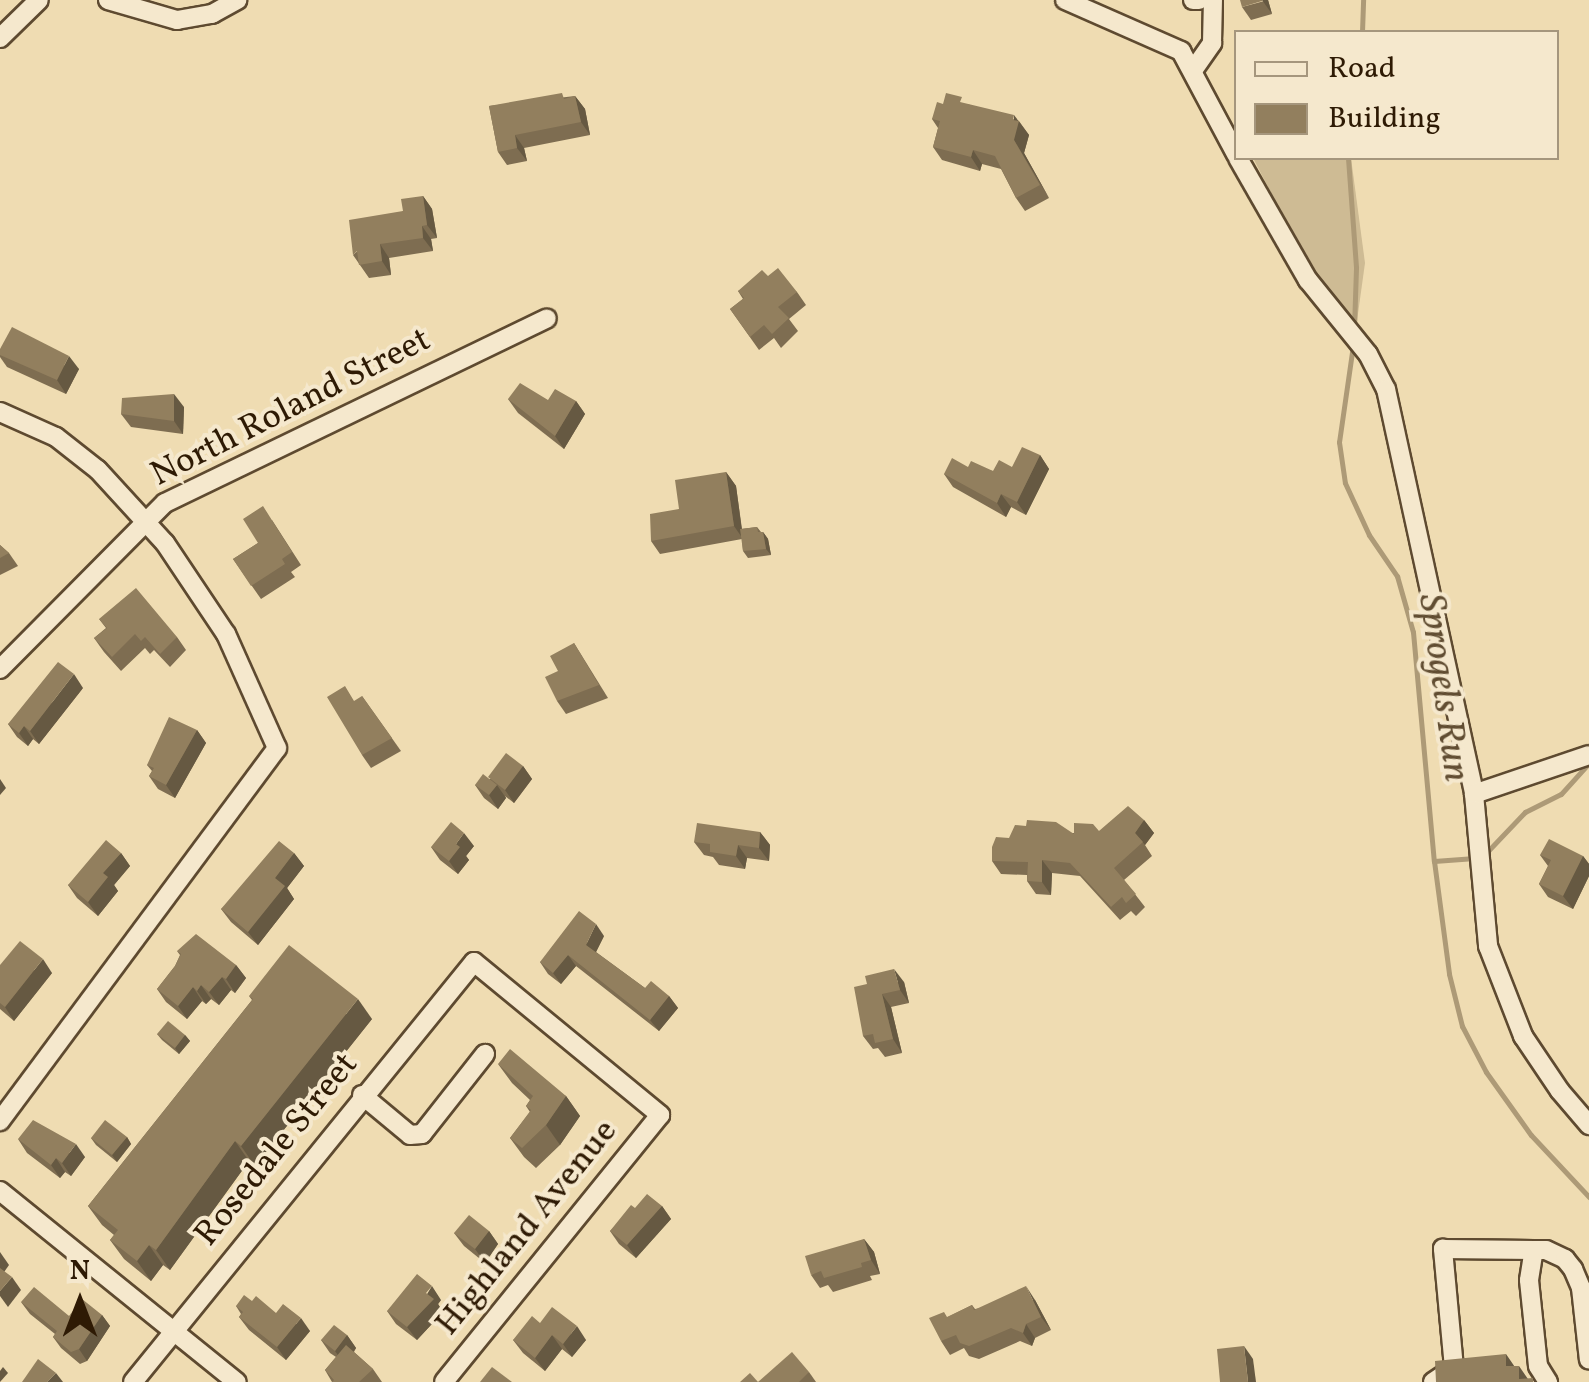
<!DOCTYPE html>
<html>
<head>
<meta charset="utf-8">
<style>
	body { margin:0 }
	#map { position:relative; width:1589px; height:1382px; overflow:hidden; background:#efdcb2; font-family:Vollkorn,serif }
	div>[style] { position:absolute }
	.green>* { inset:0; background:#cebb94 }
	.stream>* { height:5px; margin:-2.5px; padding:0 2.5px; transform-origin:2.5px; border-radius:2.5px; background:#ad9a77 }
	.roads { filter:drop-shadow(2px 0 #5e4a30) drop-shadow(-2px 0 #5e4a30) drop-shadow(0 2px #5e4a30) drop-shadow(0 -2px #5e4a30) }
	.minor>* { height:18px; margin:-9px; padding:0 9px; transform-origin:9px; border-radius:9px; background:#f5e8cd }
	.wall>* { inset:0; background:#7e6d51 }
	.shaded-wall>* { inset:0; background:#665942 }
	.building>* { inset:0; background:#927f5e }
	span { translate:-50% -50%; white-space:nowrap; text-align:center; line-height:1.15; -webkit-text-stroke:8px #f5e8cd; paint-order:stroke }
	.street-label { font-size:35px; color:#2e1a04 }
	.water-label { font-size:38px; color:#614d32; font-style:italic }
	.legend { position:absolute; left:1234px; top:30px; width:325px; height:130px; box-sizing:border-box; background:#f5e8cd; border:2px solid #a5967d; margin:0; padding:12px 18px; list-style:none; font-size:30px; color:#2e1a04 }
	.legend li { display:flex; align-items:center; gap:20px; height:50px }
	.legend b { width:50px; border:2px solid #a5967d }
	.north { position:absolute; left:30px; top:1252px; width:100px; height:100px; -webkit-text-stroke:8px #f5e8cd; paint-order:stroke; rotate:0deg; font-size:28px; font-weight:700; line-height:40px; text-align:center; color:#2e1a04 }
	.north::after { content:''; display:block; margin:auto; width:35px; height:45px; background:#2e1a04; clip-path:polygon(50% 0,100% 100%,50% 72%,0 100%) }
</style>
</head>
<body>
<div id="map">
	<div class="green">
		<div style="clip-path:polygon(1253px 158px,1351px 158px,1365px 263px,1356px 328px,1303px 255px)"></div>
	</div>
	<div class="stream">
		<div style="left:1362px;top:32px;width:32px;rotate:-88deg"></div>
		<div style="left:1348px;top:158px;width:110px;rotate:85.8deg"></div>
		<div style="left:1356px;top:268px;width:61px;rotate:91.9deg"></div>
		<div style="left:1353px;top:345px;width:98px;rotate:98.2deg"></div>
		<div style="left:1339px;top:442px;width:41px;rotate:81.7deg"></div>
		<div style="left:1345px;top:483px;width:57px;rotate:65.2deg"></div>
		<div style="left:1369px;top:535px;width:50px;rotate:55.7deg"></div>
		<div style="left:1397px;top:576px;width:58px;rotate:74.1deg"></div>
		<div style="left:1413px;top:632px;width:230px;rotate:84.8deg"></div>
		<div style="left:1434px;top:861px;width:114px;rotate:82.4deg"></div>
		<div style="left:1449px;top:974px;width:54px;rotate:76deg"></div>
		<div style="left:1462px;top:1026px;width:52px;rotate:62.4deg"></div>
		<div style="left:1486px;top:1072px;width:77px;rotate:54.5deg"></div>
		<div style="left:1531px;top:1135px;width:85px;rotate:46.9deg"></div>
		<div style="left:1485px;top:854px;width:58px;rotate:-46.4deg"></div>
		<div style="left:1525px;top:812px;width:40px;rotate:-26.6deg"></div>
		<div style="left:1561px;top:794px;width:42px;rotate:-47.9deg"></div>
		<div style="left:1434px;top:861px;width:41px;rotate:-4.2deg"></div>
	</div>
	<div class="roads">
		<div class="minor">
			<div style="left:108px;top:0;width:72px;rotate:16.2deg"></div>
			<div style="left:177px;top:20px;width:36px;rotate:-10deg"></div>
			<div style="left:212px;top:14px;width:29px;rotate:-29deg"></div>
			<div style="left:1065px;top:0;width:127px;rotate:23.7deg"></div>
			<div style="left:1181px;top:51px;width:117px;rotate:61.9deg"></div>
			<div style="left:1193px;top:0;width:6px"></div>
			<div style="left:0;top:38px;width:54px;rotate:-44.3deg"></div>
			<div style="left:1194px;top:69px;width:32px;rotate:-55deg"></div>
			<div style="left:1212px;top:43px;width:43px;rotate:-88.7deg"></div>
			<div style="left:1238px;top:158px;width:141px;rotate:60.2deg"></div>
			<div style="left:1308px;top:280px;width:95px;rotate:51deg"></div>
			<div style="left:1368px;top:354px;width:39px;rotate:63deg"></div>
			<div style="left:1386px;top:389px;width:414px;rotate:77.7deg"></div>
			<div style="left:1474px;top:794px;width:153px;rotate:84.7deg"></div>
			<div style="left:1488px;top:946px;width:97px;rotate:68.7deg"></div>
			<div style="left:1523px;top:1036px;width:66px;rotate:56.1deg"></div>
			<div style="left:1560px;top:1091px;width:45px;rotate:49.5deg"></div>
			<div style="left:0;top:412px;width:61px;rotate:24.1deg"></div>
			<div style="left:56px;top:437px;width:53px;rotate:38.2deg"></div>
			<div style="left:98px;top:470px;width:99px;rotate:47.5deg"></div>
			<div style="left:165px;top:543px;width:110px;rotate:56.2deg"></div>
			<div style="left:226px;top:634px;width:125px;rotate:65.9deg"></div>
			<div style="left:277px;top:748px;width:465px;rotate:126.6deg"></div>
			<div style="left:0;top:669px;width:234px;rotate:-45.2deg"></div>
			<div style="left:165px;top:503px;width:424px;rotate:-25.8deg"></div>
			<div style="left:1474px;top:794px;width:121px;rotate:-18.7deg"></div>
			<div style="left:362px;top:1095px;width:62px;rotate:39.8deg"></div>
			<div style="left:410px;top:1135px;width:12px;rotate:-5deg"></div>
			<div style="left:422px;top:1134px;width:102px;rotate:-51.8deg"></div>
			<div style="left:0;top:1191px;width:304px;rotate:38.9deg"></div>
			<div style="left:133px;top:1382px;width:541px;rotate:-50.93deg"></div>
			<div style="left:474px;top:962px;width:241px;rotate:39.4deg"></div>
			<div style="left:660px;top:1115px;width:343px;rotate:129deg"></div>
			<div style="left:1433px;top:1382px;width:25px;rotate:-34deg"></div>
			<div style="left:1454px;top:1368px;width:120px;rotate:-95.3deg"></div>
			<div style="left:1443px;top:1249px;width:91px;rotate:0.6deg"></div>
			<div style="left:1548px;top:1382px;width:19px;rotate:-122deg"></div>
			<div style="left:1538px;top:1366px;width:86px;rotate:-96deg"></div>
			<div style="left:1529px;top:1280px;width:30px;rotate:-81deg"></div>
			<div style="left:1534px;top:1250px;width:12px"></div>
			<div style="left:1546px;top:1250px;width:21px;rotate:25deg"></div>
			<div style="left:1565px;top:1259px;width:13px;rotate:51deg"></div>
			<div style="left:1573px;top:1269px;width:21px;rotate:67deg"></div>
			<div style="left:1581px;top:1288px;width:72px;rotate:83.7deg"></div>
		</div>
	</div>
	<div class="wall">
		<div style="clip-path:polygon(1268px 0,1272px 14px,1251px 20px,1242px 7px)"></div>
		<div style="clip-path:polygon(575px 96px,585px 109px,590px 135px,524px 148px,527px 161px,507px 165px,498px 152px,489px 106px)"></div>
		<div style="clip-path:polygon(943px 104px,967px 104px,1019px 121px,1029px 135px,1024px 153px,1049px 198px,1025px 211px,1016px 198px,1001px 169px,982px 164px,980px 171px,942px 160px,933px 147px,938px 128px,932px 119px)"></div>
		<div style="clip-path:polygon(423px 196px,432px 209px,437px 238px,431px 239px,433px 251px,389px 258px,391px 275px,369px 278px,353px 255px,403px 211px)"></div>
		<div style="clip-path:polygon(768px 276px,797px 292px,806px 305px,789px 319px,798px 331px,781px 348px,774px 338px,759px 350px,730px 309px,743px 299px,738px 291px)"></div>
		<div style="clip-path:polygon(0 349px,79px 369px,66px 394px,7px 367px,0 357px)"></div>
		<div style="clip-path:polygon(508px 399px,576px 401px,585px 414px,564px 449px,518px 413px)"></div>
		<div style="clip-path:polygon(184px 407px,183px 434px,131px 427px,121px 414px)"></div>
		<div style="clip-path:polygon(1040px 455px,1049px 469px,1026px 515px,1011px 507px,1006px 517px,953px 487px,944px 474px,968px 467px,993px 471px,1012px 467px)"></div>
		<div style="clip-path:polygon(726px 472px,736px 486px,742px 529px,757px 527px,761px 532px,763px 532px,768px 539px,771px 555px,748px 558px,743px 551px,742px 539px,660px 554px,651px 541px,679px 509px)"></div>
		<div style="clip-path:polygon(272px 520px,301px 565px,291px 572px,295px 577px,261px 599px,233px 559px,258px 543px)"></div>
		<div style="clip-path:polygon(0 545px,9px 553px,18px 566px,0 575px)"></div>
		<div style="clip-path:polygon(99px 619px,177px 637px,186px 650px,170px 667px,154px 650px,150px 654px,145px 648px,121px 671px,104px 652px,94px 638px,106px 628px)"></div>
		<div style="clip-path:polygon(574px 643px,608px 698px,566px 714px,557px 701px,558px 671px)"></div>
		<div style="clip-path:polygon(83px 688px,39px 744px,33px 739px,28px 746px,17px 737px,8px 724px)"></div>
		<div style="clip-path:polygon(362px 696px,401px 751px,371px 768px,362px 755px)"></div>
		<div style="clip-path:polygon(197px 730px,206px 743px,175px 798px,158px 789px,149px 776px,152px 771px,147px 765px)"></div>
		<div style="clip-path:polygon(523px 766px,532px 779px,514px 803px,505px 796px,506px 798px,498px 809px,484px 798px,475px 785px)"></div>
		<div style="clip-path:polygon(1144px 820px,1154px 833px,1145px 845px,1152px 856px,1124px 880px,1145px 907px,1136px 916px,1131px 911px,1120px 920px,1080px 876px,1052px 873px,1051px 895px,1036px 894px,1027px 881px,1027px 875px,1001px 874px,992px 861px,1009px 838px,1099px 831px)"></div>
		<div style="clip-path:polygon(760px 832px,770px 845px,769px 861px,747px 858px,745px 869px,719px 865px,713px 857px,704px 855px,694px 842px)"></div>
		<div style="clip-path:polygon(474px 846px,466px 856px,469px 860px,458px 874px,440px 860px,431px 847px)"></div>
		<div style="clip-path:polygon(121px 853px,130px 866px,114px 885px,118px 891px,98px 916px,77px 898px,68px 885px)"></div>
		<div style="clip-path:polygon(294px 853px,304px 866px,287px 888px,294px 899px,258px 945px,231px 922px,221px 909px)"></div>
		<div style="clip-path:polygon(1540px 855px,1583px 856px,1589px 864px,1589px 876px,1573px 909px,1548px 897px,1539px 884px,1548px 866px)"></div>
		<div style="clip-path:polygon(604px 936px,596px 952px,645px 988px,669px 996px,678px 1008px,659px 1031px,576px 966px,561px 984px,548px 974px,540px 962px)"></div>
		<div style="clip-path:polygon(177px 951px,236px 965px,246px 978px,235px 993px,231px 990px,219px 1005px,211px 999px,206px 1004px,202px 1001px,187px 1019px,166px 1002px,157px 989px,175px 966px,180px 955px)"></div>
		<div style="clip-path:polygon(0 965px,52px 973px,14px 1021px,0 1009px)"></div>
		<div style="clip-path:polygon(904px 982px,909px 1003px,891px 1007px,902px 1053px,885px 1057px,878px 1048px,873px 1049px,863px 1036px,867px 984px)"></div>
		<div style="clip-path:polygon(249px 996px,372px 1019px,255px 1166px,249px 1161px,170px 1270px,163px 1265px,151px 1281px,124px 1259px,110px 1240px,114px 1235px,102px 1225px,88px 1206px,252px 1000px)"></div>
		<div style="clip-path:polygon(157px 1034px,185px 1035px,190px 1041px,179px 1054px,162px 1040px)"></div>
		<div style="clip-path:polygon(498px 1064px,566px 1096px,580px 1116px,560px 1145px,536px 1168px,524px 1157px,510px 1138px,530px 1112px,526px 1106px,530px 1100px,512px 1083px)"></div>
		<div style="clip-path:polygon(127px 1137px,131px 1144px,117px 1162px,96px 1145px,91px 1138px)"></div>
		<div style="clip-path:polygon(18px 1139px,85px 1157px,71px 1176px,65px 1172px,60px 1178px,27px 1153px)"></div>
		<div style="clip-path:polygon(662px 1206px,671px 1219px,636px 1258px,619px 1244px,610px 1231px,635px 1208px)"></div>
		<div style="clip-path:polygon(489px 1231px,498px 1244px,485px 1263px,464px 1246px,454px 1233px)"></div>
		<div style="clip-path:polygon(864px 1239px,874px 1252px,880px 1274px,870px 1276px,872px 1280px,833px 1292px,828px 1285px,820px 1288px,811px 1275px)"></div>
		<div style="clip-path:polygon(441px 1300px,438px 1304px,443px 1312px,417px 1340px,396px 1324px,387px 1311px)"></div>
		<div style="clip-path:polygon(1035px 1300px,1051px 1330px,1035px 1338px,1032px 1346px,1020px 1341px,979px 1359px,969px 1356px,964px 1348px,950px 1355px,941px 1341px,948px 1317px,972px 1305px,975px 1309px)"></div>
		<div style="clip-path:polygon(252px 1301px,310px 1331px,286px 1360px,249px 1330px,239px 1317px,241px 1314px,236px 1306px)"></div>
		<div style="clip-path:polygon(21px 1302px,69px 1316px,102px 1315px,110px 1326px,87px 1361px,80px 1364px,61px 1348px,53px 1337px,55px 1334px,30px 1314px)"></div>
		<div style="clip-path:polygon(540px 1323px,586px 1340px,572px 1357px,562px 1349px,545px 1371px,523px 1353px,513px 1340px)"></div>
		<div style="clip-path:polygon(347px 1335px,356px 1348px,354px 1352px,373px 1369px,382px 1382px,332px 1382px,325px 1370px,336px 1357px,330px 1353px,321px 1340px)"></div>
		<div style="clip-path:polygon(809px 1372px,816px 1382px,758px 1382px)"></div>
	</div>
	<div class="shaded-wall">
		<div style="clip-path:polygon(1262px 0,1268px 0,1272px 14px)"></div>
		<div style="clip-path:polygon(575px 96px,585px 109px,590px 135px,581px 122px)"></div>
		<div style="clip-path:polygon(1014px 115px,1029px 135px,1024px 153px,1049px 198px,1014px 140px)"></div>
		<div style="clip-path:polygon(515px 135px,524px 148px,527px 161px,517px 148px)"></div>
		<div style="clip-path:polygon(973px 150px,982px 164px,980px 171px,971px 157px)"></div>
		<div style="clip-path:polygon(423px 196px,432px 209px,437px 238px,427px 225px)"></div>
		<div style="clip-path:polygon(422px 226px,431px 239px,433px 251px,423px 238px)"></div>
		<div style="clip-path:polygon(380px 244px,389px 258px,391px 275px,382px 261px)"></div>
		<div style="clip-path:polygon(69px 356px,79px 369px,66px 394px,57px 380px)"></div>
		<div style="clip-path:polygon(174px 394px,184px 407px,183px 434px,174px 421px)"></div>
		<div style="clip-path:polygon(576px 401px,585px 414px,564px 449px,555px 436px)"></div>
		<div style="clip-path:polygon(1040px 455px,1049px 469px,1026px 515px,1017px 502px)"></div>
		<div style="clip-path:polygon(726px 472px,736px 486px,743px 539px,734px 526px)"></div>
		<div style="clip-path:polygon(1001px 494px,1011px 507px,1006px 517px,997px 503px)"></div>
		<div style="clip-path:polygon(763px 532px,768px 539px,771px 555px,766px 549px)"></div>
		<div style="clip-path:polygon(74px 674px,83px 688px,39px 744px,30px 731px)"></div>
		<div style="clip-path:polygon(24px 726px,33px 739px,28px 746px,19px 733px)"></div>
		<div style="clip-path:polygon(197px 730px,206px 743px,175px 798px,166px 785px)"></div>
		<div style="clip-path:polygon(523px 766px,532px 779px,514px 803px,505px 790px)"></div>
		<div style="clip-path:polygon(0 779px,6px 788px,0 795px)"></div>
		<div style="clip-path:polygon(497px 785px,506px 798px,498px 809px,489px 795px)"></div>
		<div style="clip-path:polygon(1144px 820px,1154px 833px,1145px 845px,1135px 833px)"></div>
		<div style="clip-path:polygon(760px 832px,770px 845px,769px 861px,759px 848px)"></div>
		<div style="clip-path:polygon(464px 833px,474px 846px,466px 856px,469px 860px,458px 874px,449px 861px,456px 844px)"></div>
		<div style="clip-path:polygon(738px 845px,747px 858px,745px 869px,736px 856px)"></div>
		<div style="clip-path:polygon(121px 853px,130px 866px,114px 885px,118px 891px,98px 916px,88px 902px,103px 873px)"></div>
		<div style="clip-path:polygon(294px 853px,304px 866px,287px 888px,294px 899px,258px 945px,248px 932px,275px 878px)"></div>
		<div style="clip-path:polygon(1583px 856px,1589px 864px,1589px 876px,1573px 909px,1563px 896px)"></div>
		<div style="clip-path:polygon(1042px 860px,1052px 873px,1051px 895px,1042px 882px)"></div>
		<div style="clip-path:polygon(596px 924px,604px 936px,594px 956px,586px 945px)"></div>
		<div style="clip-path:polygon(568px 955px,576px 966px,561px 984px,553px 973px)"></div>
		<div style="clip-path:polygon(43px 959px,52px 973px,14px 1021px,5px 1007px)"></div>
		<div style="clip-path:polygon(236px 965px,246px 978px,235px 993px,226px 979px)"></div>
		<div style="clip-path:polygon(894px 969px,904px 982px,909px 1003px,900px 990px)"></div>
		<div style="clip-path:polygon(222px 977px,231px 990px,219px 1005px,209px 992px)"></div>
		<div style="clip-path:polygon(201px 985px,211px 999px,206px 1004px,197px 991px)"></div>
		<div style="clip-path:polygon(193px 987px,202px 1001px,187px 1019px,178px 1006px)"></div>
		<div style="clip-path:polygon(882px 994px,891px 1007px,902px 1053px,893px 1039px)"></div>
		<div style="clip-path:polygon(669px 996px,678px 1008px,659px 1031px,650px 1020px)"></div>
		<div style="clip-path:polygon(358px 999px,372px 1019px,255px 1166px,241px 1146px)"></div>
		<div style="clip-path:polygon(185px 1035px,190px 1041px,179px 1054px,175px 1048px)"></div>
		<div style="clip-path:polygon(566px 1096px,580px 1116px,560px 1145px,546px 1125px)"></div>
		<div style="clip-path:polygon(127px 1137px,131px 1144px,117px 1162px,112px 1155px)"></div>
		<div style="clip-path:polygon(235px 1141px,249px 1161px,170px 1270px,156px 1250px)"></div>
		<div style="clip-path:polygon(76px 1144px,85px 1157px,71px 1176px,62px 1163px)"></div>
		<div style="clip-path:polygon(56px 1158px,65px 1172px,60px 1178px,51px 1165px)"></div>
		<div style="clip-path:polygon(662px 1206px,671px 1219px,636px 1258px,627px 1245px)"></div>
		<div style="clip-path:polygon(489px 1231px,498px 1244px,485px 1263px,475px 1249px)"></div>
		<div style="clip-path:polygon(864px 1239px,874px 1252px,880px 1274px,871px 1260px)"></div>
		<div style="clip-path:polygon(149px 1245px,163px 1265px,151px 1281px,137px 1261px)"></div>
		<div style="clip-path:polygon(0 1252px,9px 1265px,2px 1275px,0 1272px)"></div>
		<div style="clip-path:polygon(12px 1277px,21px 1290px,8px 1307px,0 1296px,0 1291px)"></div>
		<div style="clip-path:polygon(432px 1286px,441px 1300px,438px 1304px,443px 1312px,417px 1340px,407px 1327px)"></div>
		<div style="clip-path:polygon(1026px 1286px,1035px 1300px,1051px 1330px,1041px 1317px)"></div>
		<div style="clip-path:polygon(102px 1315px,110px 1326px,87px 1361px,79px 1349px)"></div>
		<div style="clip-path:polygon(301px 1318px,310px 1331px,286px 1360px,277px 1347px)"></div>
		<div style="clip-path:polygon(1026px 1324px,1035px 1338px,1032px 1346px,1023px 1333px)"></div>
		<div style="clip-path:polygon(577px 1326px,586px 1340px,572px 1357px,563px 1344px)"></div>
		<div style="clip-path:polygon(347px 1335px,356px 1348px,344px 1364px,335px 1351px)"></div>
		<div style="clip-path:polygon(552px 1335px,562px 1349px,545px 1371px,535px 1358px)"></div>
		<div style="clip-path:polygon(1244px 1346px,1253px 1359px,1256px 1382px,1248px 1382px)"></div>
		<div style="clip-path:polygon(1506px 1354px,1519px 1373px,1519px 1366px,1530px 1382px,1517px 1382px,1506px 1366px)"></div>
		<div style="clip-path:polygon(3px 1367px,8px 1373px,0 1382px,0 1371px)"></div>
		<div style="clip-path:polygon(56px 1373px,63px 1382px,47px 1382px)"></div>
	</div>
	<div class="building">
		<div style="clip-path:polygon(1240px 0,1262px 0,1262px 1px,1242px 7px)"></div>
		<div style="clip-path:polygon(562px 93px,564px 99px,575px 96px,581px 122px,515px 135px,517px 148px,498px 152px,489px 106px)"></div>
		<div style="clip-path:polygon(946px 93px,962px 97px,960px 102px,1014px 115px,1013px 120px,1019px 121px,1014px 140px,1040px 185px,1016px 198px,995px 156px,973px 150px,971px 157px,933px 147px,940px 121px,932px 119px,937px 102px,943px 104px)"></div>
		<div style="clip-path:polygon(423px 196px,427px 225px,422px 226px,423px 238px,380px 244px,382px 261px,359px 265px,357px 251px,353px 255px,349px 220px,403px 211px,401px 199px)"></div>
		<div style="clip-path:polygon(778px 268px,797px 292px,778px 307px,789px 318px,772px 334px,764px 325px,750px 337px,730px 309px,744px 298px,738px 291px,762px 270px,768px 276px)"></div>
		<div style="clip-path:polygon(12px 327px,69px 356px,57px 380px,0 355px,0 349px)"></div>
		<div style="clip-path:polygon(520px 383px,548px 400px,555px 389px,576px 401px,555px 436px,508px 399px)"></div>
		<div style="clip-path:polygon(174px 394px,174px 421px,121px 414px,122px 398px)"></div>
		<div style="clip-path:polygon(1022px 447px,1040px 455px,1017px 502px,1001px 494px,997px 503px,944px 474px,952px 458px,968px 467px,971px 461px,993px 471px,999px 460px,1012px 467px)"></div>
		<div style="clip-path:polygon(726px 472px,734px 526px,651px 541px,650px 514px,679px 509px,675px 480px)"></div>
		<div style="clip-path:polygon(263px 506px,292px 552px,282px 559px,285px 564px,251px 586px,233px 559px,258px 543px,243px 519px)"></div>
		<div style="clip-path:polygon(757px 527px,758px 532px,763px 532px,766px 549px,743px 551px,740px 529px)"></div>
		<div style="clip-path:polygon(0 545px,9px 553px,0 558px)"></div>
		<div style="clip-path:polygon(136px 588px,177px 637px,160px 654px,145px 637px,141px 641px,135px 634px,112px 657px,94px 638px,107px 628px,99px 619px)"></div>
		<div style="clip-path:polygon(574px 643px,599px 685px,557px 701px,545px 677px,558px 671px,550px 656px)"></div>
		<div style="clip-path:polygon(58px 662px,74px 674px,30px 731px,24px 726px,19px 733px,8px 724px)"></div>
		<div style="clip-path:polygon(345px 686px,354px 701px,362px 696px,392px 738px,362px 755px,327px 697px)"></div>
		<div style="clip-path:polygon(169px 717px,197px 730px,166px 785px,149px 776px,154px 768px,147px 765px)"></div>
		<div style="clip-path:polygon(506px 753px,523px 766px,505px 790px,488px 777px)"></div>
		<div style="clip-path:polygon(483px 774px,497px 785px,489px 795px,475px 785px)"></div>
		<div style="clip-path:polygon(1128px 806px,1144px 820px,1135px 833px,1143px 842px,1114px 868px,1136px 894px,1126px 903px,1122px 897px,1111px 907px,1070px 863px,1042px 860px,1042px 882px,1027px 881px,1028px 862px,992px 861px,992px 847px,996px 837px,1009px 838px,1015px 825px,1026px 826px,1027px 820px,1056px 822px,1074px 834px,1074px 823px,1093px 824px,1099px 831px)"></div>
		<div style="clip-path:polygon(451px 822px,464px 833px,456px 844px,460px 847px,449px 861px,431px 847px)"></div>
		<div style="clip-path:polygon(697px 823px,760px 832px,759px 848px,738px 845px,736px 856px,710px 852px,710px 844px,694px 842px)"></div>
		<div style="clip-path:polygon(1549px 839px,1583px 856px,1563px 896px,1539px 884px,1551px 860px,1540px 855px)"></div>
		<div style="clip-path:polygon(106px 840px,121px 853px,103px 873px,108px 877px,88px 902px,68px 885px)"></div>
		<div style="clip-path:polygon(279px 841px,294px 853px,275px 878px,285px 886px,248px 932px,221px 909px)"></div>
		<div style="clip-path:polygon(579px 911px,596px 924px,586px 945px,645px 988px,651px 981px,669px 996px,650px 1020px,568px 955px,553px 973px,540px 962px)"></div>
		<div style="clip-path:polygon(196px 934px,236px 965px,226px 979px,222px 977px,209px 992px,201px 985px,197px 991px,193px 987px,178px 1006px,157px 989px,175px 966px,181px 954px,177px 951px)"></div>
		<div style="clip-path:polygon(20px 941px,43px 959px,5px 1007px,0 1003px,0 965px)"></div>
		<div style="clip-path:polygon(289px 945px,358px 999px,241px 1146px,235px 1141px,156px 1250px,149px 1245px,137px 1261px,110px 1240px,118px 1230px,88px 1206px,253px 999px,249px 996px)"></div>
		<div style="clip-path:polygon(894px 969px,900px 990px,882px 994px,893px 1039px,875px 1043px,873px 1034px,863px 1036px,854px 987px,867px 984px,865px 976px)"></div>
		<div style="clip-path:polygon(168px 1021px,185px 1035px,175px 1048px,157px 1034px)"></div>
		<div style="clip-path:polygon(510px 1049px,566px 1096px,546px 1125px,522px 1148px,510px 1138px,531px 1110px,526px 1106px,533px 1096px,498px 1064px)"></div>
		<div style="clip-path:polygon(33px 1120px,76px 1144px,62px 1163px,56px 1158px,51px 1165px,18px 1139px)"></div>
		<div style="clip-path:polygon(105px 1120px,127px 1137px,112px 1155px,91px 1138px)"></div>
		<div style="clip-path:polygon(647px 1194px,662px 1206px,627px 1245px,610px 1231px,631px 1205px,635px 1208px)"></div>
		<div style="clip-path:polygon(469px 1215px,489px 1231px,475px 1249px,454px 1233px)"></div>
		<div style="clip-path:polygon(864px 1239px,871px 1260px,861px 1263px,862px 1267px,824px 1278px,821px 1271px,811px 1275px,805px 1256px)"></div>
		<div style="clip-path:polygon(0 1268px,12px 1277px,0 1291px)"></div>
		<div style="clip-path:polygon(417px 1274px,432px 1286px,426px 1293px,434px 1299px,407px 1327px,387px 1311px)"></div>
		<div style="clip-path:polygon(1026px 1286px,1041px 1317px,1026px 1324px,1023px 1333px,1011px 1328px,969px 1346px,960px 1343px,956px 1335px,941px 1341px,929px 1318px,944px 1312px,947px 1317px,972px 1305px,974px 1310px)"></div>
		<div style="clip-path:polygon(34px 1287px,69px 1316px,82px 1299px,102px 1315px,79px 1349px,71px 1352px,53px 1337px,57px 1331px,21px 1302px)"></div>
		<div style="clip-path:polygon(244px 1295px,252px 1301px,256px 1296px,276px 1313px,283px 1304px,301px 1318px,277px 1347px,239px 1317px,243px 1312px,236px 1306px)"></div>
		<div style="clip-path:polygon(552px 1307px,577px 1326px,563px 1344px,552px 1335px,535px 1358px,513px 1340px,532px 1316px,540px 1323px)"></div>
		<div style="clip-path:polygon(334px 1325px,347px 1335px,335px 1351px,321px 1340px)"></div>
		<div style="clip-path:polygon(346px 1345px,373px 1369px,359px 1382px,332px 1382px,334px 1380px,325px 1370px)"></div>
		<div style="clip-path:polygon(1244px 1346px,1248px 1382px,1220px 1382px,1217px 1349px)"></div>
		<div style="clip-path:polygon(792px 1352px,809px 1372px,799px 1382px,758px 1382px)"></div>
		<div style="clip-path:polygon(1506px 1354px,1506px 1366px,1519px 1366px,1519px 1379px,1533px 1378px,1533px 1382px,1436px 1382px,1435px 1361px)"></div>
		<div style="clip-path:polygon(38px 1359px,56px 1373px,47px 1382px,22px 1382px)"></div>
		<div style="clip-path:polygon(492px 1367px,512px 1382px,480px 1382px)"></div>
		<div style="clip-path:polygon(750px 1373px,758px 1382px,740px 1382px)"></div>
	</div>
	<div class="street-label">
		<span style="left:291px;top:408px;rotate:-27deg">North Roland Street</span>
		<span style="left:277px;top:1150px;rotate:-51deg">Rosedale Street</span>
		<span style="left:527px;top:1228px;rotate:-51deg">Highland Avenue</span>
	</div>
	<div class="water-label">
		<span style="left:1442px;top:688px;rotate:82deg">Sprogels Run</span>
	</div>
	<ul class="legend">
	<li><b style="height:12px;background:#f5e8cd"></b>Road</li>
	<li><b style="height:28px;background:#927f5e"></b>Building</li>
	</ul>
	<div class="north">N</div>
</div>
</body>
</html>
